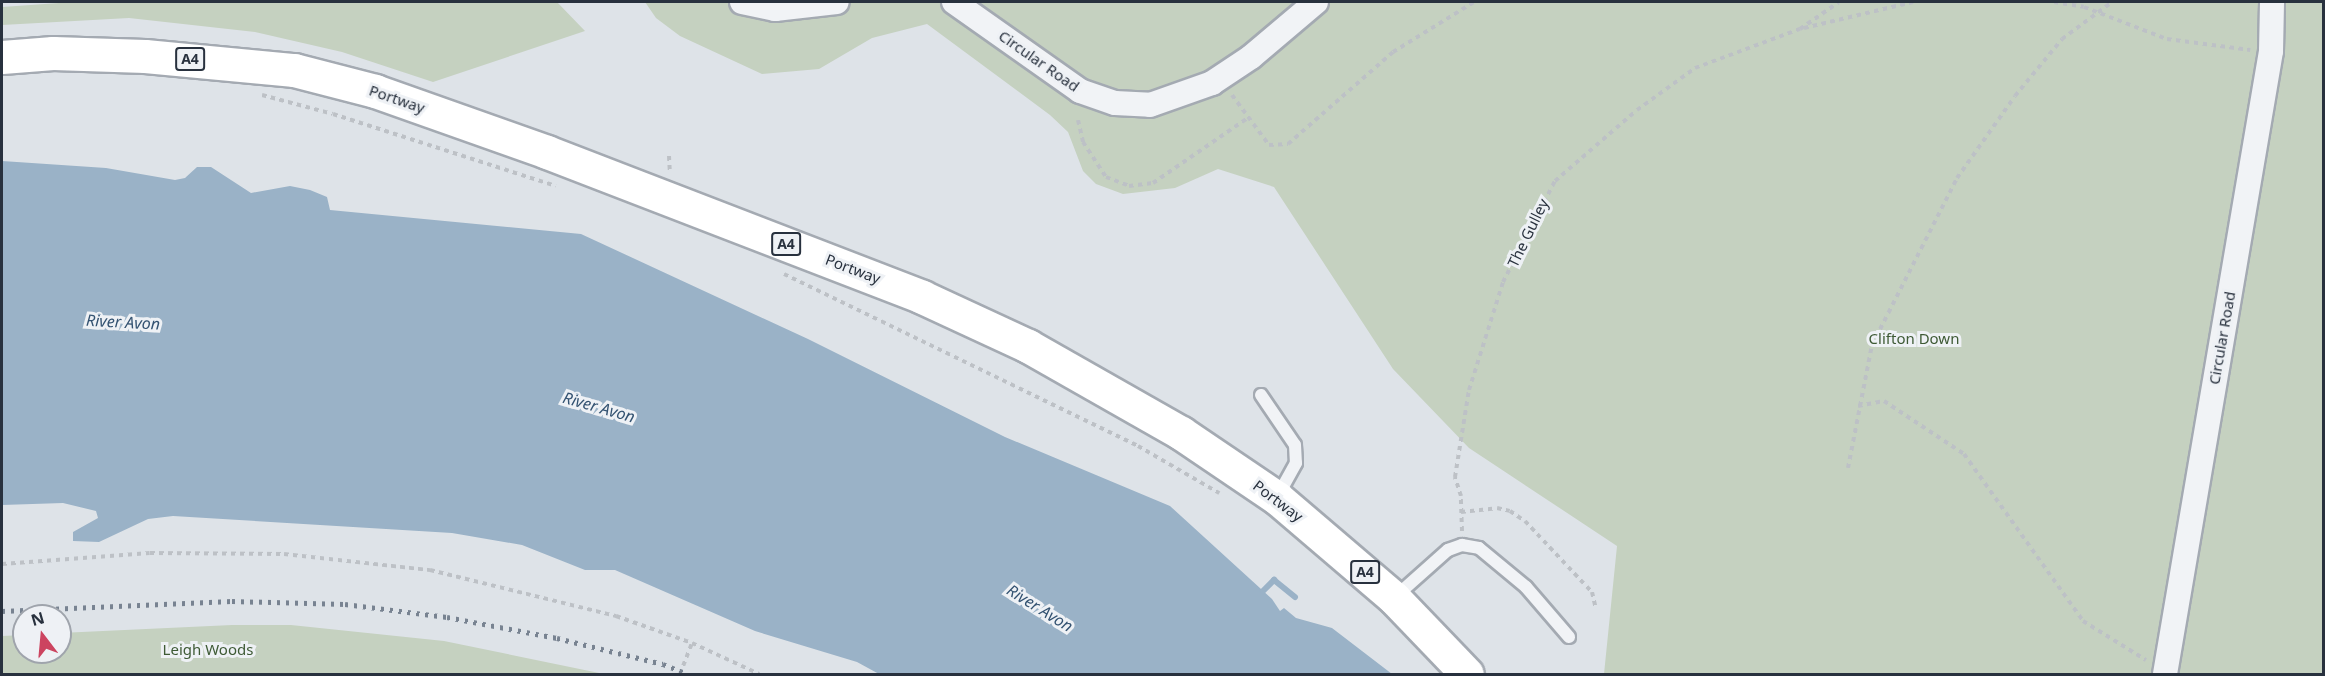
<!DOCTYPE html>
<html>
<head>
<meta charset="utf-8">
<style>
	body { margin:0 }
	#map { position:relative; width:2325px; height:676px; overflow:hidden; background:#dee3e8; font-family:"Noto Sans",sans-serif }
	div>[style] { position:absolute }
	.green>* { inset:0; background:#c5d1c0 }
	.water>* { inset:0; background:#9ab2c7 }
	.stream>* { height:6px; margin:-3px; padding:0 3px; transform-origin:3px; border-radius:3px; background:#9ab2c7 }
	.path>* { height:4px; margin-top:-2px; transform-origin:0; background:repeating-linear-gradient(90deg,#bdc1c6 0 4.5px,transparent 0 9px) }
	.roads { filter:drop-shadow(2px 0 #a4aab2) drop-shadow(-2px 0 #a4aab2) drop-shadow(0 2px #a4aab2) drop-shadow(0 -2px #a4aab2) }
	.service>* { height:12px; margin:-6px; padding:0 6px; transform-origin:6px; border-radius:6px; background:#f1f3f6 }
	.minor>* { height:24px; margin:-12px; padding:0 12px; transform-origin:12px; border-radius:12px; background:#f1f3f6 }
	.trunk>* { height:33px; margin:-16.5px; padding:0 16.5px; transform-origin:16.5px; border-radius:16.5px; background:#fff }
	.rail>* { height:4.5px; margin-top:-2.25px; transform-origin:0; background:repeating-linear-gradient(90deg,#788391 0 3px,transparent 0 9px) }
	span { translate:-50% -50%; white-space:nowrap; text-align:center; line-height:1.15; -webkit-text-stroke:6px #eef1f5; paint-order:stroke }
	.shield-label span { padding:2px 4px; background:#eef1f5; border:2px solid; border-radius:4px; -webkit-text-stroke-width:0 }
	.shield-label { font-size:14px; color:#28313e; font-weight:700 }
	.street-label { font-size:15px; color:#28313e }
	.park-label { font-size:15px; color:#3e5a35 }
	.water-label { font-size:16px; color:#335271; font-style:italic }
	.frame { position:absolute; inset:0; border:3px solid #28313e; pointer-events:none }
	.north { position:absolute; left:12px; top:604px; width:60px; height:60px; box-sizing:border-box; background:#eef1f5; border:2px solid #9fa4ac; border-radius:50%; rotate:344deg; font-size:16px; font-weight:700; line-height:24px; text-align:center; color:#28313e }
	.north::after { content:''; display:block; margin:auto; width:21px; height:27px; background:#cc4460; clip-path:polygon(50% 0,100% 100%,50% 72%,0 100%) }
</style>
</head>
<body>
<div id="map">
	<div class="green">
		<div style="clip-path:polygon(73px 2px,557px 2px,585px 31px,433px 82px,342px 52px,255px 32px,129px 18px,2px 25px,2px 7px)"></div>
		<div style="clip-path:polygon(645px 2px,2323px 2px,2323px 674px,1604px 674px,1617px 546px,1469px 448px,1393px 369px,1274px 187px,1218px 169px,1175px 188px,1123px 194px,1096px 184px,1083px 171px,1068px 132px,1050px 115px,927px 24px,872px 38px,819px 69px,762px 74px,680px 36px,656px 18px)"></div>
		<div style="clip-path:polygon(232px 625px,291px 625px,444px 641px,604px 674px,2px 674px,2px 636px,24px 635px,24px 652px,60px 652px,60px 633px)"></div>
	</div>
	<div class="water">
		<div style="clip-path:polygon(2px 161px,106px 168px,175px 180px,185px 178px,197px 167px,211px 167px,251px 193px,290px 186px,310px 190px,327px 197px,330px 210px,581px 234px,808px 339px,1005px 437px,1170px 506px,1272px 599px,1280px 611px,1284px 608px,1296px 618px,1332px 628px,1392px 674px,879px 674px,857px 662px,755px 631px,615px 570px,585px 570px,522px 545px,452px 533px,173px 516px,148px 519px,99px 542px,73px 541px,73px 532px,98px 518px,96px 511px,63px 503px,2px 505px)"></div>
	</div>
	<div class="stream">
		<div style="left:1263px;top:591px;width:16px;rotate:-45deg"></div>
		<div style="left:1274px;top:580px;width:27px;rotate:39deg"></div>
	</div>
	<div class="path">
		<div style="left:2054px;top:2px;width:30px;rotate:9deg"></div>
		<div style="left:2084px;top:7px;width:89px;rotate:21.1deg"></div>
		<div style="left:2167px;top:39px;width:84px;rotate:7.5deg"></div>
		<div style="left:1804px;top:28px;width:112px;rotate:-13.4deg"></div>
		<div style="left:262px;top:95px;width:73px;rotate:15deg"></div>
		<div style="left:333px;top:114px;width:234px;rotate:17.9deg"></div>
		<div style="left:1232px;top:95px;width:62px;rotate:53.5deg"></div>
		<div style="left:1269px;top:145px;width:19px;rotate:-3deg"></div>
		<div style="left:1288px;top:144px;width:140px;rotate:-41.2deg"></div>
		<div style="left:1393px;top:52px;width:95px;rotate:-31.7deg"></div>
		<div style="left:1078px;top:120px;width:23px;rotate:77deg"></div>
		<div style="left:1083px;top:142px;width:42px;rotate:56.7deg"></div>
		<div style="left:1106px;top:177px;width:25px;rotate:21deg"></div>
		<div style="left:1129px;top:186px;width:24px;rotate:-7deg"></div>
		<div style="left:1153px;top:183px;width:116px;rotate:-34.5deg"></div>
		<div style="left:669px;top:156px;width:18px;rotate:87deg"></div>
		<div style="left:784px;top:274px;width:394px;rotate:25.9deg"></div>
		<div style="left:1138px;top:446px;width:94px;rotate:30.1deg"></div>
		<div style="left:1858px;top:406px;width:26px;rotate:-11deg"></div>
		<div style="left:1884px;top:401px;width:96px;rotate:33.5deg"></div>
		<div style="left:1964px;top:454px;width:205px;rotate:54.5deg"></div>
		<div style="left:2083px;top:621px;width:74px;rotate:31.8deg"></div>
		<div style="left:1848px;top:468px;width:125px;rotate:-79deg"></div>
		<div style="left:1872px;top:345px;width:187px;rotate:-63deg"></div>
		<div style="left:1957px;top:178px;width:100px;rotate:-54.7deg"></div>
		<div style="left:2015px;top:96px;width:74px;rotate:-50.5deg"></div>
		<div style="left:2062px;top:39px;width:62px;rotate:-36.5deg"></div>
		<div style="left:1461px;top:512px;width:36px;rotate:-6deg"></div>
		<div style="left:1497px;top:508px;width:13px;rotate:13deg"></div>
		<div style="left:1510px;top:511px;width:18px;rotate:34deg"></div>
		<div style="left:1525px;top:521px;width:98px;rotate:46.7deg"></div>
		<div style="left:1592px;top:592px;width:17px;rotate:77deg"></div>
		<div style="left:1462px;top:531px;width:35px;rotate:-92deg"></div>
		<div style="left:1461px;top:496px;width:20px;rotate:-108deg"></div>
		<div style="left:1455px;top:477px;width:88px;rotate:-80.9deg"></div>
		<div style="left:1469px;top:390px;width:113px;rotate:-72.5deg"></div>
		<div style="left:1503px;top:282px;width:114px;rotate:-62.8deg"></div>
		<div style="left:1555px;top:181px;width:108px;rotate:-40.9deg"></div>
		<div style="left:1637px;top:110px;width:72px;rotate:-35.9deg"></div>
		<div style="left:1695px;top:68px;width:112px;rotate:-20.4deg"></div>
		<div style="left:1800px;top:29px;width:47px;rotate:-34.7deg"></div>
		<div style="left:2px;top:564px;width:148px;rotate:-4.3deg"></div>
		<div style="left:150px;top:553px;width:134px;rotate:0.4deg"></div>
		<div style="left:284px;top:554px;width:147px;rotate:6.3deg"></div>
		<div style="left:430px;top:570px;width:192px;rotate:13.9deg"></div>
		<div style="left:616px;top:616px;width:81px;rotate:19.6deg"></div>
		<div style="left:692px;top:643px;width:74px;rotate:24.8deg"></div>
		<div style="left:680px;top:674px;width:33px;rotate:-69deg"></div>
	</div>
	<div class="roads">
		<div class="service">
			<div style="left:1261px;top:395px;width:60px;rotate:55.8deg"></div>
			<div style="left:1295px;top:445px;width:18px;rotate:87deg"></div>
			<div style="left:1296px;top:463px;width:38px;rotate:119deg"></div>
			<div style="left:1395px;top:597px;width:71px;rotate:-41.6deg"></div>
			<div style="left:1448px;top:550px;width:15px;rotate:-20deg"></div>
			<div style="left:1462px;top:545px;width:17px;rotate:10deg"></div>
			<div style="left:1479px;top:548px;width:61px;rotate:39.7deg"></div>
			<div style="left:1526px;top:587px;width:66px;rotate:49.3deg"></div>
		</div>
		<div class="minor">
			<div style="left:742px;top:2px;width:34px;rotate:12deg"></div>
			<div style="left:775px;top:9px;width:62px;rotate:-6.4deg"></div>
			<div style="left:954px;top:2px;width:154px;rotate:35.2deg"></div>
			<div style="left:1080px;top:91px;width:37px;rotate:19deg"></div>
			<div style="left:1115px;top:103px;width:35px;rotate:3deg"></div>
			<div style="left:1150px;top:105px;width:66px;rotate:-19.5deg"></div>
			<div style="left:1212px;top:83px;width:47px;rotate:-33.7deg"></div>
			<div style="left:1251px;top:57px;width:85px;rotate:-40.2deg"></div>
			<div style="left:2165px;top:674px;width:632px;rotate:-80.34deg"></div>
			<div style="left:2271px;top:51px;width:49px;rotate:-88.8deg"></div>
		</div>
		<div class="trunk">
			<div style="left:2px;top:57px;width:51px;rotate:-4.5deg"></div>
			<div style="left:53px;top:53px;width:92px;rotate:1.9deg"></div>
			<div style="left:145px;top:56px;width:150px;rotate:5.4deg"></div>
			<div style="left:294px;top:70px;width:84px;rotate:14.5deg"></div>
			<div style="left:375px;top:91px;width:182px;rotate:19.5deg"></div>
			<div style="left:547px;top:152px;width:402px;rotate:21.1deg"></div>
			<div style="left:922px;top:297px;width:117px;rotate:24.8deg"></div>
			<div style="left:1028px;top:346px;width:176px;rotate:29.6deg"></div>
			<div style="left:1181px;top:433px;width:116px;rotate:34.1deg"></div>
			<div style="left:1277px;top:498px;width:154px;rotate:40.5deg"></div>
			<div style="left:1394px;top:598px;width:105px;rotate:46.2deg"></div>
		</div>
	</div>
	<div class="rail">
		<div style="left:2px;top:611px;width:230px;rotate:-2.5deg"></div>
		<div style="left:232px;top:601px;width:113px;rotate:1.5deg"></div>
		<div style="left:345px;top:604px;width:103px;rotate:7.3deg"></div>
		<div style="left:447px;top:617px;width:112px;rotate:10.8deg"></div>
		<div style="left:557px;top:638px;width:109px;rotate:13.8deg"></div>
		<div style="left:663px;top:664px;width:27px;rotate:22deg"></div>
	</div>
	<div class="shield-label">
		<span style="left:190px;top:59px">A4</span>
		<span style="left:786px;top:244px">A4</span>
		<span style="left:1365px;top:572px">A4</span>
	</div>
	<div class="street-label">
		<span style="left:1039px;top:61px;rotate:35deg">Circular Road</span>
		<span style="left:397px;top:99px;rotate:19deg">Portway</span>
		<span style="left:1528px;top:233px;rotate:-64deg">The Gulley</span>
		<span style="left:853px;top:269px;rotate:21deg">Portway</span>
		<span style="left:2222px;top:338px;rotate:-80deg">Circular Road</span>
		<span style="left:1278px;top:501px;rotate:37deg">Portway</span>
	</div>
	<div class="park-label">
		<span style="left:1914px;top:339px">Clifton Down</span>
		<span style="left:208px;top:650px">Leigh Woods</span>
	</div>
	<div class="water-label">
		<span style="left:123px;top:322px;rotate:3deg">River Avon</span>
		<span style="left:599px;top:407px;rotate:16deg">River Avon</span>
		<span style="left:1040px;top:608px;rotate:32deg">River Avon</span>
	</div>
	<div class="frame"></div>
	<div class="north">N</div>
</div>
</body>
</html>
